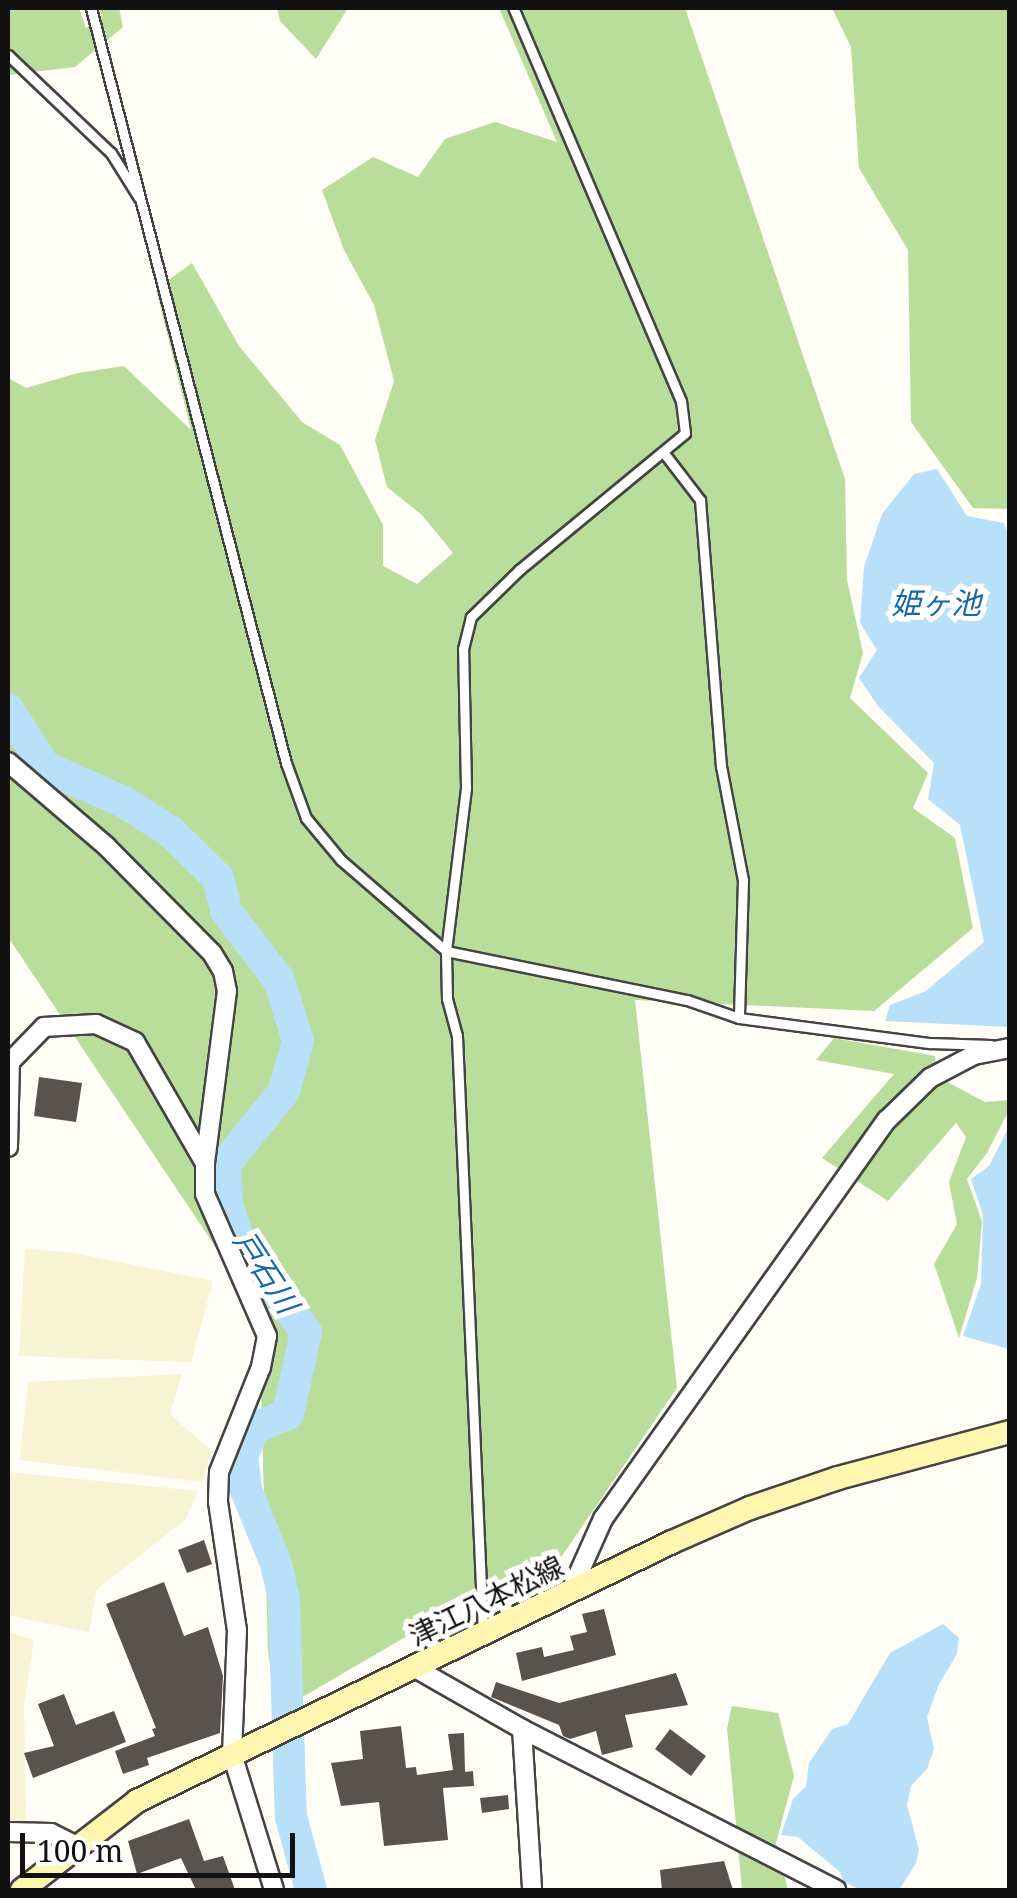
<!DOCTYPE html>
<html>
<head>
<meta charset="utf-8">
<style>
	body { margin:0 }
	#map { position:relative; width:1017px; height:1898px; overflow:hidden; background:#fffdf5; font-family:"Noto Serif","Noto Sans JP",serif }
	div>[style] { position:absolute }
	.farmland>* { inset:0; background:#f7f3d3 }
	.forest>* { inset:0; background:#b9dd9b }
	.water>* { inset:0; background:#b8e0f8 }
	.river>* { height:32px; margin:-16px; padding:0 16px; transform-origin:16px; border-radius:16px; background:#b8e0f8 }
	.building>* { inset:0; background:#5a524d }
	.roads { filter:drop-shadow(2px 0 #444) drop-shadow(-2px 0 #444) drop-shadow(0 2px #444) drop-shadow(0 -2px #444) }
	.service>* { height:9px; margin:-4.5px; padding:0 4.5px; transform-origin:4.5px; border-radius:4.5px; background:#fff }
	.minor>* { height:18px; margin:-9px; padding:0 9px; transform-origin:9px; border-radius:9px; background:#fff }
	.secondary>* { height:22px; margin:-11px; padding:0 11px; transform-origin:11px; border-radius:11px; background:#fff6b0 }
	span { translate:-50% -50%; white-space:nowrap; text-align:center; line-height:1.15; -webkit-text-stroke:10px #fff; paint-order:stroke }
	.street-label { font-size:28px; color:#111 }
	.water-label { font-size:30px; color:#1569a8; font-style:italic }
	.frame { position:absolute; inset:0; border:10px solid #111; pointer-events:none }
	.scale { position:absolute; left:20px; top:1833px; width:275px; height:45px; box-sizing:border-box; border:5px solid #111; border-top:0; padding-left:12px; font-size:30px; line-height:35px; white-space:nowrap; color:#111; -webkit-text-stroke:8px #fff; paint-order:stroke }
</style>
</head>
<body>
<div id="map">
	<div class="farmland">
		<div style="clip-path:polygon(25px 1249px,68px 1252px,213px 1281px,191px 1362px,19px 1356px)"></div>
		<div style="clip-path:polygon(182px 1374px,170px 1414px,212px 1451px,202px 1482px,20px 1460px,28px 1382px)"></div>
		<div style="clip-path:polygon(8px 1472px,198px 1491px,185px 1520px,97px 1589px,89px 1632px,8px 1615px)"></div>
		<div style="clip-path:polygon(8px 1632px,34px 1640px,24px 1705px,26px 1832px,8px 1826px)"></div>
	</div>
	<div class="forest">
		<div style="clip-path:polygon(8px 8px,79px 8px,86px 28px,102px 17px,99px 8px,119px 8px,123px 27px,75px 67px,8px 75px)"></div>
		<div style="clip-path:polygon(277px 8px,348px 8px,316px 59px,280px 21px)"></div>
		<div style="clip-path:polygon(499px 8px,685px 8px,845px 479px,847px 580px,863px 653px,850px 698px,928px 773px,913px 808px,955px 838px,973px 928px,874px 1011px,635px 1000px,677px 1388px,553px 1569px,498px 1583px,275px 1713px,268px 1649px,259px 1312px,8px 937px,8px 378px,26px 388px,78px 373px,124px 366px,191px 430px,156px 289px,192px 263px,239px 346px,302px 422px,340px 445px,383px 525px,383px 566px,417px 584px,453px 553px,422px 515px,387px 487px,375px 440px,394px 381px,374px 305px,344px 250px,322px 190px,373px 157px,418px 177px,445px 139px,495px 122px,557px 142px)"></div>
		<div style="clip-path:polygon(832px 8px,1009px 8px,1009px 509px,973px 508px,911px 422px,908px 250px,859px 168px,851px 47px)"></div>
		<div style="clip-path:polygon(834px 1038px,935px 1056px,936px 1076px,985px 1102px,1009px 1100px,1009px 1110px,987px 1153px,967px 1179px,982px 1222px,977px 1278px,959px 1338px,934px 1264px,957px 1224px,949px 1182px,966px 1137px,956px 1123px,888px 1201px,822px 1158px,894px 1074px,816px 1060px)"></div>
		<div style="clip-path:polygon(732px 1706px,778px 1713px,794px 1776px,776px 1843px,788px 1890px,742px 1890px,727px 1728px)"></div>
	</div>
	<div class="water">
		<div style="clip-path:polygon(937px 469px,967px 516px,1004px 523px,1009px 537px,1009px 1027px,885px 1021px,890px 1005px,926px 991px,984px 942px,960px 825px,928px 799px,934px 763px,878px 706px,859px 678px,877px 650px,860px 623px,864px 567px,882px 514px,914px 474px)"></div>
		<div style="clip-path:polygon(1009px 1127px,1009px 1349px,963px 1336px,981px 1284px,983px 1215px,971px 1179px,989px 1166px)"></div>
		<div style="clip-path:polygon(943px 1624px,959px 1638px,957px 1654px,939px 1684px,927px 1717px,934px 1749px,927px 1769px,911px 1786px,907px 1805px,919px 1850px,916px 1863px,899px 1890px,861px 1890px,844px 1882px,840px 1872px,798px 1837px,781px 1835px,793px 1799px,806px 1786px,809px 1763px,832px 1729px,848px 1724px,890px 1653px)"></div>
	</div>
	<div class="river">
		<div style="left:8px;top:709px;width:69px;rotate:57.5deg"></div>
		<div style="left:45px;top:767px;width:86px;rotate:23.9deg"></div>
		<div style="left:124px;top:802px;width:56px;rotate:32.6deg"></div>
		<div style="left:171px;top:832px;width:66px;rotate:44.4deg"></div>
		<div style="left:218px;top:878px;width:34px;rotate:76deg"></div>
		<div style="left:226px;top:911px;width:87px;rotate:52.5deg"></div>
		<div style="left:279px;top:980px;width:64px;rotate:72.7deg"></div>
		<div style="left:298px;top:1041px;width:52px;rotate:105.6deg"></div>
		<div style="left:284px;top:1091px;width:94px;rotate:128.9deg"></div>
		<div style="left:225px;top:1164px;width:39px;rotate:87deg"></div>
		<div style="left:227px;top:1203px;width:39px;rotate:72deg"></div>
		<div style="left:239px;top:1240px;width:114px;rotate:53.9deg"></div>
		<div style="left:306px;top:1332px;width:84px;rotate:102.4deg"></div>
		<div style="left:288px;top:1414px;width:38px;rotate:157deg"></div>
		<div style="left:253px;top:1429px;width:29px;rotate:112deg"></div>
		<div style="left:242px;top:1456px;width:34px;rotate:83deg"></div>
		<div style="left:246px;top:1490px;width:80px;rotate:67.9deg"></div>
		<div style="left:276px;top:1564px;width:36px;rotate:77deg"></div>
		<div style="left:284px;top:1599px;width:218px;rotate:88.2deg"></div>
		<div style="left:291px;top:1817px;width:76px;rotate:74.7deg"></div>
	</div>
	<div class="building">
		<div style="clip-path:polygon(39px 1077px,82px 1083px,76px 1122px,34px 1116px)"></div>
		<div style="clip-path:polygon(204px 1540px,212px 1564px,187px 1573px,178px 1550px)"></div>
		<div style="clip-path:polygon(164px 1582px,184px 1636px,208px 1627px,223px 1676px,220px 1733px,147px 1758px,149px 1765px,123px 1774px,115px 1751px,155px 1736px,152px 1729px,156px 1728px,106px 1604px)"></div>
		<div style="clip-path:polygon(604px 1609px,616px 1655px,522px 1681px,516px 1653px,542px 1647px,544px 1657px,574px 1650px,570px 1636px,587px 1632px,582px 1614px)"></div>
		<div style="clip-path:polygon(676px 1673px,688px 1705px,625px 1715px,633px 1747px,602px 1755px,596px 1731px,570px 1739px,563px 1736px,559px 1725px,491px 1697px,496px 1682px,559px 1703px)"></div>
		<div style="clip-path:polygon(64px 1694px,76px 1725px,114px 1711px,126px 1742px,33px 1778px,24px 1753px,54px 1746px,38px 1704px)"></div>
		<div style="clip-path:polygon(401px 1726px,406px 1768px,416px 1767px,417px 1775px,453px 1770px,448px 1734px,464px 1733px,465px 1772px,473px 1771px,474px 1786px,443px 1788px,448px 1840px,384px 1846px,379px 1802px,341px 1806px,331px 1763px,363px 1759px,360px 1731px)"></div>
		<div style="clip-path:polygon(670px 1729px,706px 1756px,691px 1776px,655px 1749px)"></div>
		<div style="clip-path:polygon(508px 1795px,509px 1809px,482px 1813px,480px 1798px)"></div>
		<div style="clip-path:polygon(189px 1819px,204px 1861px,223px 1856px,235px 1890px,196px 1890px,181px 1858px,137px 1874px,128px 1841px)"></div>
		<div style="clip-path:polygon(724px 1861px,733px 1890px,662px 1890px,660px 1870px)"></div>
	</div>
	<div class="roads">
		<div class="service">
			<div style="left:91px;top:8px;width:780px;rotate:75.52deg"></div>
			<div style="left:286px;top:763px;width:59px;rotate:70deg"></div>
			<div style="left:306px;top:818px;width:55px;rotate:50.2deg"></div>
			<div style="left:341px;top:860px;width:139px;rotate:40.9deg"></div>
			<div style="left:446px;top:951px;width:246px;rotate:11.5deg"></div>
			<div style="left:687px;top:1000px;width:55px;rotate:19.1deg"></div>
			<div style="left:739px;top:1018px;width:193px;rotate:7.5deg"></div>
			<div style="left:930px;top:1043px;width:61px;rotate:1.9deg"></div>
			<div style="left:8px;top:55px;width:142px;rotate:43.6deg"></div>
			<div style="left:111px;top:153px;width:53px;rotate:58.1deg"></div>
			<div style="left:664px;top:453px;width:59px;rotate:52.5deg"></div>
			<div style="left:700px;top:500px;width:267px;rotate:85.5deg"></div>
			<div style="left:721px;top:766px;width:116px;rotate:79.1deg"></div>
			<div style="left:743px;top:880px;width:138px;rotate:91.7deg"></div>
			<div style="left:483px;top:1632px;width:597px;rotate:-92.5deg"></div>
			<div style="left:457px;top:1036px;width:38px;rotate:-105deg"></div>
			<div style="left:447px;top:999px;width:48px;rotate:-91.2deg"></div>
			<div style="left:446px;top:951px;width:165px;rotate:-83deg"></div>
			<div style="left:466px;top:787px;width:138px;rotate:-91.2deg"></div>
			<div style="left:463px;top:649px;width:33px;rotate:-76deg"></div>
			<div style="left:471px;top:617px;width:67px;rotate:-44.4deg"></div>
			<div style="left:519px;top:570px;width:215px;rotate:-39.5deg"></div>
			<div style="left:685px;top:433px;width:32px;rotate:-97deg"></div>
			<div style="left:681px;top:401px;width:427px;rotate:-113.1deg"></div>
		</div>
		<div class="minor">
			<div style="left:8px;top:762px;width:130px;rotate:40.6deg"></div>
			<div style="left:107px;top:847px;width:149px;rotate:45.3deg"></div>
			<div style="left:212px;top:953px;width:21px;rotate:59deg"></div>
			<div style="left:223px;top:971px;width:20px;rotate:79deg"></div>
			<div style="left:227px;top:991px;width:173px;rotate:97.3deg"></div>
			<div style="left:205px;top:1163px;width:31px;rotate:90deg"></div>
			<div style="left:205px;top:1194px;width:155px;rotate:66.4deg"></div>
			<div style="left:267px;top:1336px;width:32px;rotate:101deg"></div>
			<div style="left:261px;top:1367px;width:113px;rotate:111.8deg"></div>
			<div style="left:219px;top:1472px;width:30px;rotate:92deg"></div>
			<div style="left:218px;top:1502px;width:129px;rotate:81.6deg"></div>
			<div style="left:237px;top:1630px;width:124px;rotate:92.3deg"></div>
			<div style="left:232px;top:1754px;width:142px;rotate:72.8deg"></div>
			<div style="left:8px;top:1147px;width:85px;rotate:-88.7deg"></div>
			<div style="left:10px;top:1062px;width:49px;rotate:-45.8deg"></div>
			<div style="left:44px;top:1027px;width:52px;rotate:-3.3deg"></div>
			<div style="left:96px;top:1024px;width:43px;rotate:24.8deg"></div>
			<div style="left:135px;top:1042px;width:140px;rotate:60deg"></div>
			<div style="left:570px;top:1593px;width:81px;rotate:-66deg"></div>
			<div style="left:603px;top:1519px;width:490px;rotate:-54.6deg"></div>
			<div style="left:887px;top:1120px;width:60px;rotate:-44.3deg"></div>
			<div style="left:930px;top:1078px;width:50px;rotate:-27.6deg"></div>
			<div style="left:974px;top:1055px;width:37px;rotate:-11deg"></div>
			<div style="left:415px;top:1668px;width:123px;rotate:29.7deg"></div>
			<div style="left:522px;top:1729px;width:353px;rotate:27.1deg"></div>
			<div style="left:522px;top:1729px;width:161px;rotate:86.4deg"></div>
			<div style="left:8px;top:1832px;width:43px;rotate:1.3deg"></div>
			<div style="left:51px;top:1833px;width:30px;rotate:27deg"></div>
		</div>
		<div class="secondary">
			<div style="left:22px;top:1890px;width:145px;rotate:-37.7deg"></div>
			<div style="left:137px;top:1801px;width:594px;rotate:-25.83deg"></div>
			<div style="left:672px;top:1542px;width:85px;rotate:-23.6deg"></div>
			<div style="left:750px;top:1508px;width:93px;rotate:-18.8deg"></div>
			<div style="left:838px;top:1478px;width:178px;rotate:-15deg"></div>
		</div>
	</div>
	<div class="street-label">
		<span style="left:486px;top:1600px;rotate:-26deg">津江八本松線</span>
	</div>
	<div class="water-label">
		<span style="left:936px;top:603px">姫ヶ池</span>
		<span style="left:266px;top:1272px;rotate:57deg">戸石川</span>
	</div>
	<div class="frame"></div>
	<div class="scale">100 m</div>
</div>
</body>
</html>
